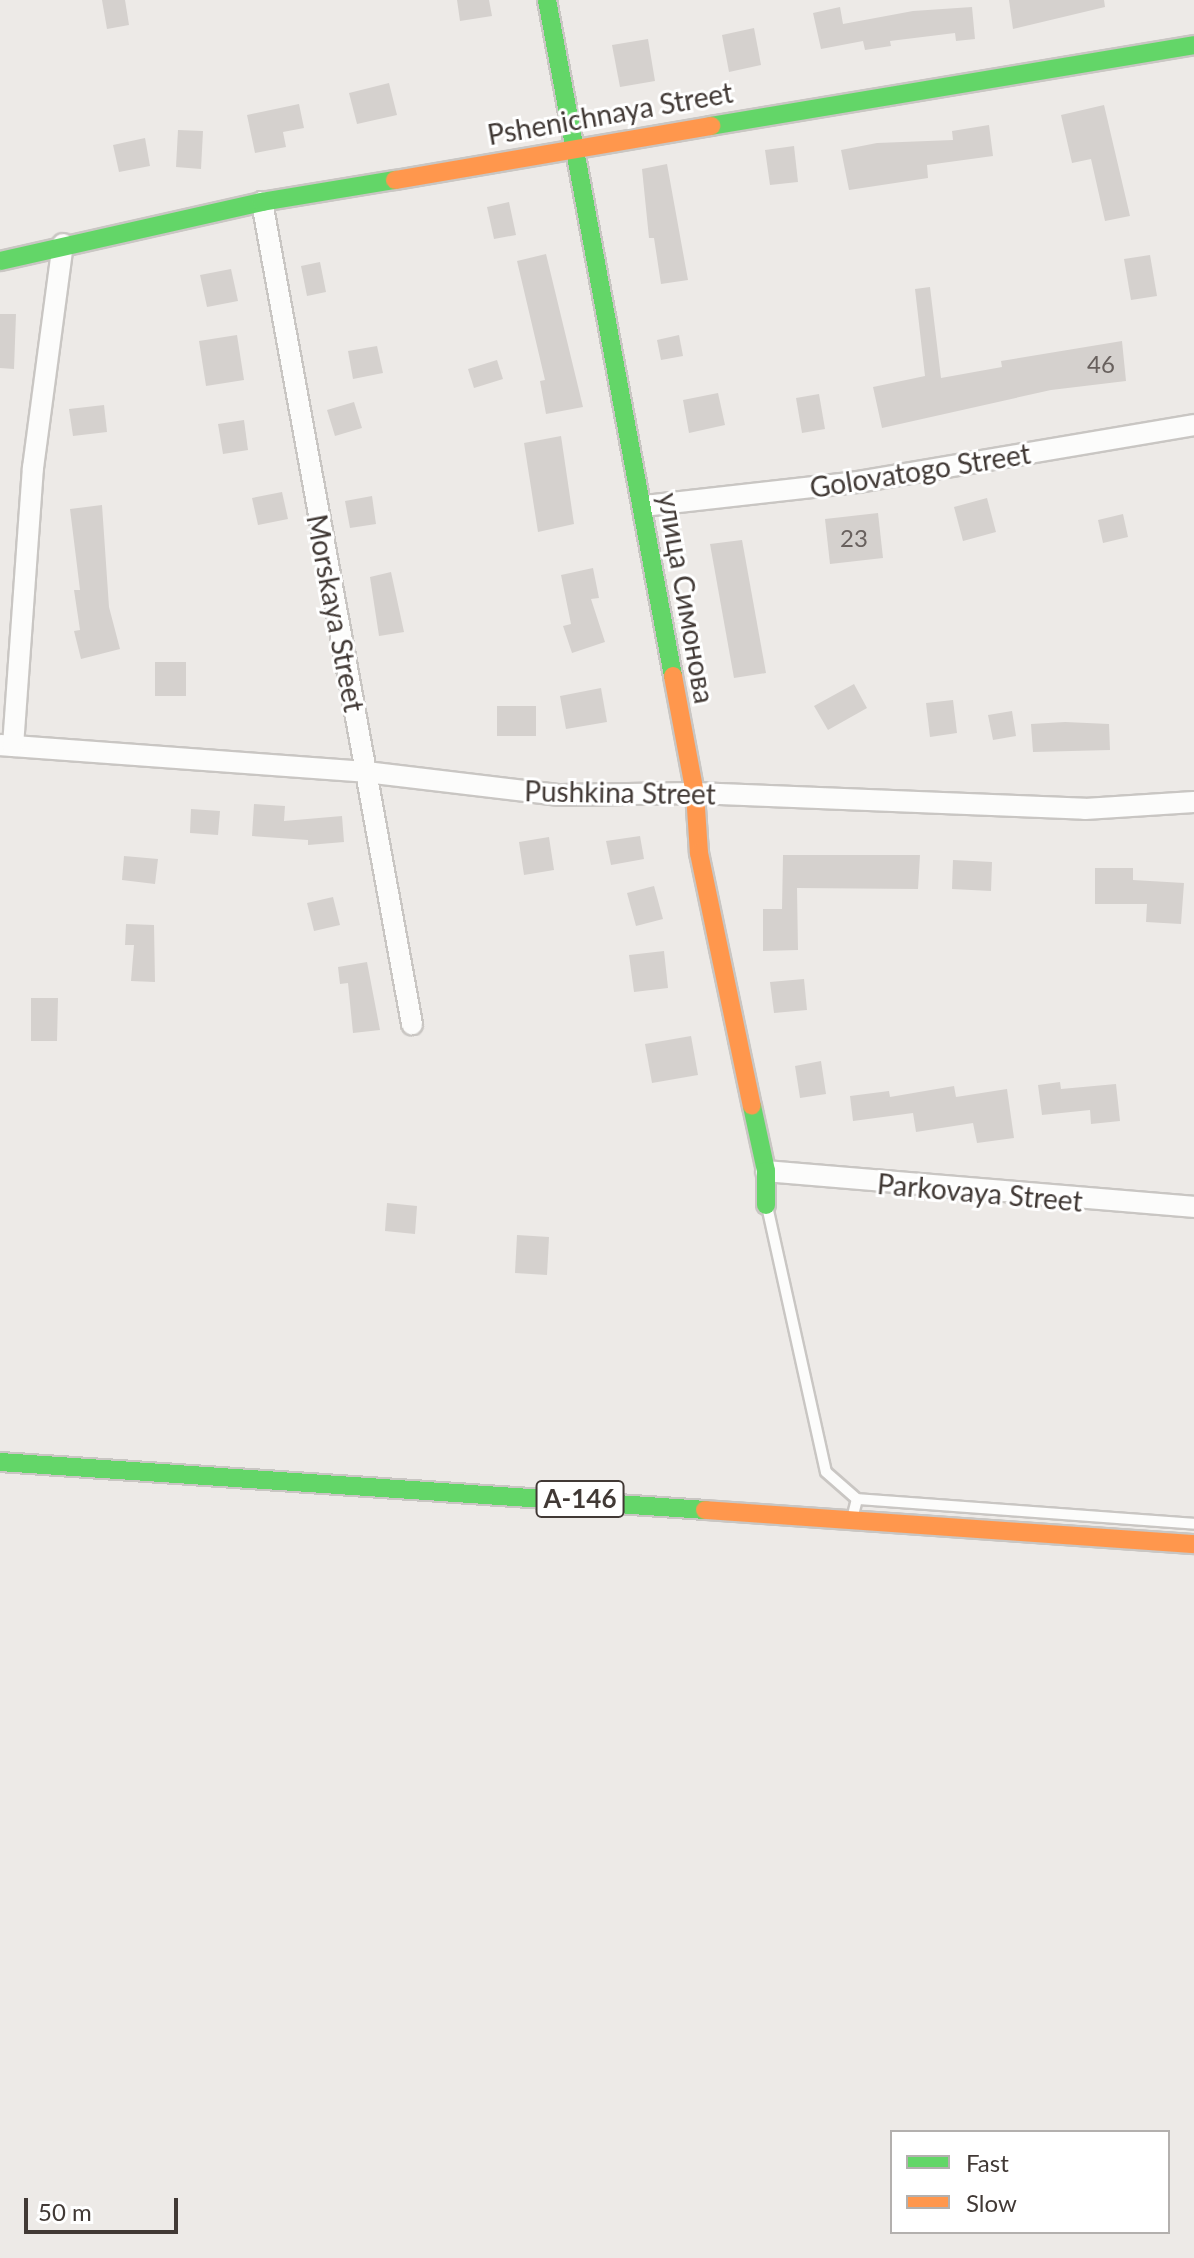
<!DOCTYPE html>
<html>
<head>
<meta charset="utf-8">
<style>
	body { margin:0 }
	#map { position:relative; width:1194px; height:2258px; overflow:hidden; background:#edeae7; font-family:Lato,sans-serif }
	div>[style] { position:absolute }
	.building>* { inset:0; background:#d5d1ce }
	.roads { filter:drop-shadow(2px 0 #c9c6c3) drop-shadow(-2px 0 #c9c6c3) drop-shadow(0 2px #c9c6c3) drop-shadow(0 -2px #c9c6c3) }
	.lane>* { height:10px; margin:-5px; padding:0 5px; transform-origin:5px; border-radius:5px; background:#fcfcfb }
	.street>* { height:20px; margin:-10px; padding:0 10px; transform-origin:10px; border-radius:10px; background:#fcfcfb }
	.fast>* { height:18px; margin:-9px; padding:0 9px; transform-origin:9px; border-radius:9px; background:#63d668 }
	.slow>* { height:18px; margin:-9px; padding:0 9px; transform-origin:9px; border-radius:9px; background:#ff974d }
	span { translate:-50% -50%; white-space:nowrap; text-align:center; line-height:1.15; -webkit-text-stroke:6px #fff; paint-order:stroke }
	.number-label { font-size:24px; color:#68605d }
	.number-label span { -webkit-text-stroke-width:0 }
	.shield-label span { padding:2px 6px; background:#fff; border:2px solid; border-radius:6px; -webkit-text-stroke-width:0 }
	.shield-label { font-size:26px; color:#413935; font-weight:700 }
	.street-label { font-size:28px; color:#413935 }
	.legend { position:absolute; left:890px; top:2130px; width:280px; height:104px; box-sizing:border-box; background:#fff; border:2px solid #b3b0ae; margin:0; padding:10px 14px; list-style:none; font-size:24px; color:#413935 }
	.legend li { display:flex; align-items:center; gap:16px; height:40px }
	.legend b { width:40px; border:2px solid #b3b0ae }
	.scale { position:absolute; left:24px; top:2198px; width:154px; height:36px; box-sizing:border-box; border:4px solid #413935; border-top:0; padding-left:10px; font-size:24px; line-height:28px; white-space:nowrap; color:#413935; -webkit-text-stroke:6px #fff; paint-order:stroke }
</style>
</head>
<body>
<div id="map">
	<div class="building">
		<div style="clip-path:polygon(102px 0,125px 0,129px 25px,107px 29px)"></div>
		<div style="clip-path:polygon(457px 0,489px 0,492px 16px,460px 21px)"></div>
		<div style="clip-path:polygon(1009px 0,1104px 0,1105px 7px,1013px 29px)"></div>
		<div style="clip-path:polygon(840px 7px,843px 24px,913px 11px,972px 7px,975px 39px,956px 41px,955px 33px,890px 41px,891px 46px,865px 50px,863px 41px,821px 49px,813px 13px)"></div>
		<div style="clip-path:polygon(754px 28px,761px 65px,729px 72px,722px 35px)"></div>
		<div style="clip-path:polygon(648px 39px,655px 81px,620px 87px,612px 45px)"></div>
		<div style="clip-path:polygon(389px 83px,397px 115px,357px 124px,349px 93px)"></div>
		<div style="clip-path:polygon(299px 104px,304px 128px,283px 132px,286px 147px,255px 153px,247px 115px)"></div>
		<div style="clip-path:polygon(1104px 105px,1130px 216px,1105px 221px,1091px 159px,1072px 163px,1061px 115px)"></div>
		<div style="clip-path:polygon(989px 125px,993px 156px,927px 165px,928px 178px,849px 190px,841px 150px,877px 143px,953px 140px,952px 131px)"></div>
		<div style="clip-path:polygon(178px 130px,203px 131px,201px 169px,176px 167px)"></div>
		<div style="clip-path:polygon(145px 138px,150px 166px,119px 172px,113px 145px)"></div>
		<div style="clip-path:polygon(794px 146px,798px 182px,770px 185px,765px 150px)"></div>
		<div style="clip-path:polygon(667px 164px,688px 280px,661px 284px,654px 238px,649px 238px,642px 169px)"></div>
		<div style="clip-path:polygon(509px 202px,516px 235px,494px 239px,487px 207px)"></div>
		<div style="clip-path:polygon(546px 254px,583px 407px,546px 414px,540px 381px,545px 380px,517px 261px)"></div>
		<div style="clip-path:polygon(1150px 255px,1157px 296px,1131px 300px,1124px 259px)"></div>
		<div style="clip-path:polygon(320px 262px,326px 292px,307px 296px,301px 266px)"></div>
		<div style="clip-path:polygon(231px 269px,238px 301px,207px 307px,200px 275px)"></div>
		<div style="clip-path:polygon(930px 287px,941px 378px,1002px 367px,1001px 361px,1122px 341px,1126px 381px,1051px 390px,882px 428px,873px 387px,925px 376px,915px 289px)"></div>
		<div style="clip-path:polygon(0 314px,16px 314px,14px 369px,0 368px)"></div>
		<div style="clip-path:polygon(237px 335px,244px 380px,206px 386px,199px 341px)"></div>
		<div style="clip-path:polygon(679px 335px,683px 356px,661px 360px,657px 340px)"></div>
		<div style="clip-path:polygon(377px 346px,383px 373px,353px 379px,348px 351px)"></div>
		<div style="clip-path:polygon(497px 360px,503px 379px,474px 388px,468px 369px)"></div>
		<div style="clip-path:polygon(718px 393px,725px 425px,689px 433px,683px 400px)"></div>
		<div style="clip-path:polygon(819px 394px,825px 429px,802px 433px,796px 398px)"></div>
		<div style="clip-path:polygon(354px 402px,362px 428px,335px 436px,327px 410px)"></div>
		<div style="clip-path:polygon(104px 405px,107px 432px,73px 436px,69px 409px)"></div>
		<div style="clip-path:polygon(244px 420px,248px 450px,223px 454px,218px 424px)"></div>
		<div style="clip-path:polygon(561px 436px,574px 524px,538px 532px,524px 443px)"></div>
		<div style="clip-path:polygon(282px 492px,288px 519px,258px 525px,252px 498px)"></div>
		<div style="clip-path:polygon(372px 496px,376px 524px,350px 528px,345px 501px)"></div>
		<div style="clip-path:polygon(987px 498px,996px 532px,963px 541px,954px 507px)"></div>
		<div style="clip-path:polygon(102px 505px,109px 607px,120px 649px,81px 659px,74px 631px,80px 630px,74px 590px,80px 590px,70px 509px)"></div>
		<div style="clip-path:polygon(878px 513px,883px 558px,830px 564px,825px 519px)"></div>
		<div style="clip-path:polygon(1123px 514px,1128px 537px,1103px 543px,1098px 520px)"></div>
		<div style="clip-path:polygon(742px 540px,766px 673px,734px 678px,710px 544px)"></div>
		<div style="clip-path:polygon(593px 568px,599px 598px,591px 599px,605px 642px,572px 653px,563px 626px,571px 624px,561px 575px)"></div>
		<div style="clip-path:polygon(391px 572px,404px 632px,379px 636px,370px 577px)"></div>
		<div style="clip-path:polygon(155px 662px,186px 662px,186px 696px,155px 696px)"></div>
		<div style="clip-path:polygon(854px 684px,867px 708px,828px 730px,814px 706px)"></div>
		<div style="clip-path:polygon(601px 688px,607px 722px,566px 729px,560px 696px)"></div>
		<div style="clip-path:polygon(953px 700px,957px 733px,930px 737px,926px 703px)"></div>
		<div style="clip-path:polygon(497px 706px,536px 706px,536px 736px,497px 736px)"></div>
		<div style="clip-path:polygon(1012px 711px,1016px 736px,993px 740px,988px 715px)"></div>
		<div style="clip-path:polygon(1065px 722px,1109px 724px,1110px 750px,1033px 752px,1031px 724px)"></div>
		<div style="clip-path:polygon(254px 804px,285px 806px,284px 821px,342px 816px,344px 842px,308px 845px,308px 840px,252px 836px)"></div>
		<div style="clip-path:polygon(191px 809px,220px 811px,218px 835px,190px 833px)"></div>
		<div style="clip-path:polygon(640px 836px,644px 859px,611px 865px,606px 841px)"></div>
		<div style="clip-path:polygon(549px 837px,554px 870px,524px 875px,519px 842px)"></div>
		<div style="clip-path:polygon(783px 855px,920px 855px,918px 889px,797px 888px,798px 950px,763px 951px,763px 909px,782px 909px)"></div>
		<div style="clip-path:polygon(124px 856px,158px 859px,155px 884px,122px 880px)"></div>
		<div style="clip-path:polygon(953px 860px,992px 862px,991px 891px,952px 889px)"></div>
		<div style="clip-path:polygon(1095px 868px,1133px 868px,1133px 880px,1184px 883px,1181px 924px,1146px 922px,1147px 904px,1095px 904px)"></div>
		<div style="clip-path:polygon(654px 886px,663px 919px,636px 926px,627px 893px)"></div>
		<div style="clip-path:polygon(333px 897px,340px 925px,314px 931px,307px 903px)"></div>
		<div style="clip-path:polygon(126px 924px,154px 925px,155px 982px,131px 981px,134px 945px,125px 945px)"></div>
		<div style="clip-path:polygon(664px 951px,668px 988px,634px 992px,629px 955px)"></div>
		<div style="clip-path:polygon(367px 962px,380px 1030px,353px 1033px,348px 983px,340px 984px,338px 967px)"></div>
		<div style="clip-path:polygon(804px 979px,807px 1010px,774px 1013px,770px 982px)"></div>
		<div style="clip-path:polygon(31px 998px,58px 998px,57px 1041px,31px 1041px)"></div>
		<div style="clip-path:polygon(691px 1036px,698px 1075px,652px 1083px,645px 1044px)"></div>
		<div style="clip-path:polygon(821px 1061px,826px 1094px,800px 1098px,795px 1066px)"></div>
		<div style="clip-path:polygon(1060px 1082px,1061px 1089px,1116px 1084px,1120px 1121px,1091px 1124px,1090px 1110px,1042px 1115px,1038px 1085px)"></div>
		<div style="clip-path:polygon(954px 1086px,956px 1097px,1007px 1089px,1014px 1138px,977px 1143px,973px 1123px,916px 1132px,913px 1113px,853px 1121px,850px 1096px,889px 1091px,890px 1097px)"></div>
		<div style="clip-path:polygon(387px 1203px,417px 1206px,415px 1234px,385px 1231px)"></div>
		<div style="clip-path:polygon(517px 1235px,549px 1237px,547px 1275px,515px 1273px)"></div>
	</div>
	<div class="roads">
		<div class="lane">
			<div style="left:767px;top:1206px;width:272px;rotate:77.5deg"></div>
			<div style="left:826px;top:1472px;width:41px;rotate:41.1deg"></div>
			<div style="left:853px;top:1515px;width:16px;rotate:-76deg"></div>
			<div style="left:857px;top:1499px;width:338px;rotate:4.2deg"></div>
		</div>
		<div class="street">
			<div style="left:262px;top:202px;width:836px;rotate:79.66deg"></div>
			<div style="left:644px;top:506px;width:215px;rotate:-6.4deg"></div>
			<div style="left:858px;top:482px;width:341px;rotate:-9.6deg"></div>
			<div style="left:0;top:745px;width:367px;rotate:4.2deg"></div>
			<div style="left:366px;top:772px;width:195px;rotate:6.8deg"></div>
			<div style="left:560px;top:795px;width:135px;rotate:-0.8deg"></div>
			<div style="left:695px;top:793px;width:390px;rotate:2.3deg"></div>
			<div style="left:1085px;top:809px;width:109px;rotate:-3.7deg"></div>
			<div style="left:13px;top:746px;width:279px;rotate:-85.9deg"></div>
			<div style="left:33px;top:468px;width:226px;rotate:-82.4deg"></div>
			<div style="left:766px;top:1171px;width:430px;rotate:4.8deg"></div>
		</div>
		<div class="fast">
			<div style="left:547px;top:0;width:688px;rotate:79.44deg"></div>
			<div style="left:711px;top:126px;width:490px;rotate:-9.5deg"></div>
			<div style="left:0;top:261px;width:269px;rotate:-12.7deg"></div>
			<div style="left:262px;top:202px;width:135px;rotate:-9.4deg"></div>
			<div style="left:752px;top:1106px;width:66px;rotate:77.8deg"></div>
			<div style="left:766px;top:1171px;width:34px;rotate:90deg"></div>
			<div style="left:0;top:1462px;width:707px;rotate:3.89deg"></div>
		</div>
		<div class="slow">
			<div style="left:395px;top:180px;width:321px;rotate:-9.7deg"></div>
			<div style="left:673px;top:676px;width:119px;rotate:79.4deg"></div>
			<div style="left:695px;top:793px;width:60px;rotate:86.2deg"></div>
			<div style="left:699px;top:853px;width:258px;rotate:78.2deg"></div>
			<div style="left:705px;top:1510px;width:490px;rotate:4deg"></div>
		</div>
	</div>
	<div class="number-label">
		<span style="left:1101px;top:364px">46</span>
		<span style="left:854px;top:538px">23</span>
	</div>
	<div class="shield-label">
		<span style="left:580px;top:1499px">А-146</span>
	</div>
	<div class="street-label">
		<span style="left:610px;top:113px;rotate:-10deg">Pshenichnaya Street</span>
		<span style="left:920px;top:470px;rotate:-9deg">Golovatogo Street</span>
		<span style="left:687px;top:598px;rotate:80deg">улица Симонова</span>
		<span style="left:336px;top:613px;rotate:79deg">Morskaya Street</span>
		<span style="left:620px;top:792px;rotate:1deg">Pushkina Street</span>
		<span style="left:980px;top:1192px;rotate:5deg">Parkovaya Street</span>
	</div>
	<ul class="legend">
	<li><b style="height:10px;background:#63d668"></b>Fast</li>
	<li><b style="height:10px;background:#ff974d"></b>Slow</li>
	</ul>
	<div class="scale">50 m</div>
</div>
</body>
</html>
